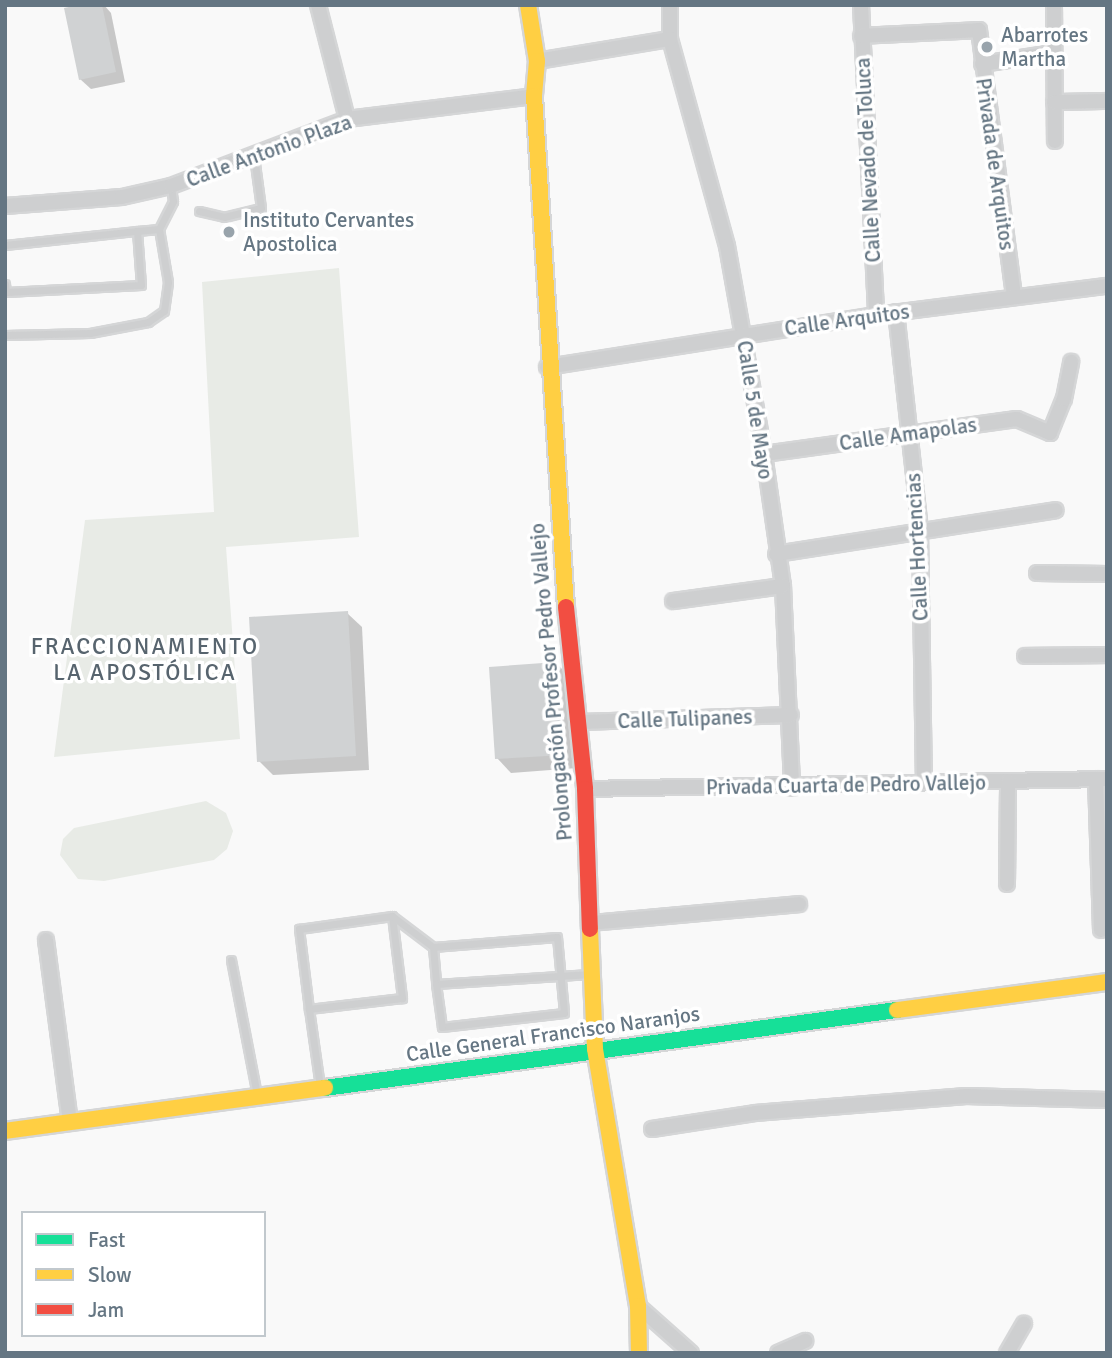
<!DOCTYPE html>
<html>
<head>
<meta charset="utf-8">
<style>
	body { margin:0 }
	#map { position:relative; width:1112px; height:1358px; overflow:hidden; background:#f9f9f9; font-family:Signika,sans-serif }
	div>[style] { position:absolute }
	.green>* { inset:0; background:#e8ebe6 }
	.shadow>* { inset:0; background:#0003 }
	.building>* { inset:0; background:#d0d2d3 }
	.roads { filter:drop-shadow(2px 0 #d5d6d7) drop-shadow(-2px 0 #d5d6d7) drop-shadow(0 2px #d5d6d7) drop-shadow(0 -2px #d5d6d7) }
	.lane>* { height:7px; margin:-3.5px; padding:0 3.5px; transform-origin:3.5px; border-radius:3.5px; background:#cecfd0 }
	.street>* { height:14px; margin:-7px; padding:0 7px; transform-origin:7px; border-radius:7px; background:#cecfd0 }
	.fast>* { height:16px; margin:-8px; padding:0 8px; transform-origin:8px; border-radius:8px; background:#16e098 }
	.slow>* { height:16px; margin:-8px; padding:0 8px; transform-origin:8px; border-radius:8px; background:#ffcf43 }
	.jam>* { height:16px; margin:-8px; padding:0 8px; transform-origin:8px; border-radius:8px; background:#f24e42 }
	.dots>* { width:19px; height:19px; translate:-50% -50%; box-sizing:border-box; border:4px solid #fff; border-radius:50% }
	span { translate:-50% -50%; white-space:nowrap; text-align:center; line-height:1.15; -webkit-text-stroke:7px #fff; paint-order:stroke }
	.poi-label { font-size:21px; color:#657683 }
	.left { translate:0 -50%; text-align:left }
	.street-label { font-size:21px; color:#657683 }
	.neighbourhood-label { font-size:23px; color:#57646e; letter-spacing:2px }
	.frame { position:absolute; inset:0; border:7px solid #657683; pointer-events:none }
	.legend { position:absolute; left:21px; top:1211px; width:245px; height:126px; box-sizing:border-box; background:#fff; border:2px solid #c1c8cd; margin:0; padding:9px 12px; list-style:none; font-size:21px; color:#657683 }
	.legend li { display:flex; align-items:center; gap:14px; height:35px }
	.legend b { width:35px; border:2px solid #c1c8cd }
</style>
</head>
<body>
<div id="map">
	<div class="green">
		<div style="clip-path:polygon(339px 268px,359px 537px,226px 547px,240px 739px,54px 757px,85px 520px,214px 512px,202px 282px)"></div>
		<div style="clip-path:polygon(206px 801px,226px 813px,233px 831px,227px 849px,214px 860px,104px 881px,78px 879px,60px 855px,63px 839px,74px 828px)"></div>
	</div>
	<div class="shadow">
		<div style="clip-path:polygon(86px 5px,104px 5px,111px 13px,125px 82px,91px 89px,80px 79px)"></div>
		<div style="clip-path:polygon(347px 613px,362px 627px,369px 770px,273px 775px,259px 761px)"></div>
		<div style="clip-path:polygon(557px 664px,571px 678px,577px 768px,511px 773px,497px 758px)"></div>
	</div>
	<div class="building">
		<div style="clip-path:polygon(78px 5px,102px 5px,116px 72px,79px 80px,64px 8px)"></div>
		<div style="clip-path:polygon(348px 611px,356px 756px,257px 762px,249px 617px)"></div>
		<div style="clip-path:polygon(557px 662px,564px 755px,495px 759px,489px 667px)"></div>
	</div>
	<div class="roads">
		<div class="lane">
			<div style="left:199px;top:211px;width:26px;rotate:13deg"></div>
			<div style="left:224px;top:217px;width:38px;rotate:-14deg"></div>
			<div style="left:261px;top:208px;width:52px;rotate:-97.7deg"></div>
			<div style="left:137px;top:231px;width:22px;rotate:-5deg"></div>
			<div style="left:5px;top:245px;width:133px;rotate:-6.1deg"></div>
			<div style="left:137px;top:231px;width:54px;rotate:85.8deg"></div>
			<div style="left:141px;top:285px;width:135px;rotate:177deg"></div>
			<div style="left:6px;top:292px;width:8px;rotate:-97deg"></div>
			<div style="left:5px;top:335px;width:85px;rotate:-1.3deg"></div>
			<div style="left:90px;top:333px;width:59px;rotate:-10.7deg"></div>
			<div style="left:148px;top:322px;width:19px;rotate:-35deg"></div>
			<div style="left:164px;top:311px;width:29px;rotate:-82deg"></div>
			<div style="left:168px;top:282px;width:54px;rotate:-99.6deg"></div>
			<div style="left:159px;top:229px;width:31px;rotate:-63deg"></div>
			<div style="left:173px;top:201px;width:15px;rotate:-98deg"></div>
			<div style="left:392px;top:916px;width:83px;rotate:83deg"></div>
			<div style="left:402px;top:998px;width:94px;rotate:173.3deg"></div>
			<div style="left:309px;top:1009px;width:81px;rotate:-97.1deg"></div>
			<div style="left:299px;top:929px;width:94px;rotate:-8deg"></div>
			<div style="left:392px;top:916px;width:51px;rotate:37.1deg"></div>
			<div style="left:433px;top:947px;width:37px;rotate:85deg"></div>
			<div style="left:436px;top:984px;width:154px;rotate:-3.7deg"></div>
			<div style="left:433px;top:947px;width:124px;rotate:-4.6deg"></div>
			<div style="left:557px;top:937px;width:76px;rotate:84.7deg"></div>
			<div style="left:564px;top:1013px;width:123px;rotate:173.5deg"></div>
			<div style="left:442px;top:1027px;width:43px;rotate:-97.9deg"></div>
			<div style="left:231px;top:960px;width:137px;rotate:79.1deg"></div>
			<div style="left:309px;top:1009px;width:78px;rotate:81.9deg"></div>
		</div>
		<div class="street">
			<div style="left:318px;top:5px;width:118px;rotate:75.7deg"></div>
			<div style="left:670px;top:5px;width:34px;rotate:90deg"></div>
			<div style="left:670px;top:39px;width:215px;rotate:74.6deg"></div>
			<div style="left:727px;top:246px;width:211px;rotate:79.9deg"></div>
			<div style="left:764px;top:454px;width:133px;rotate:81.8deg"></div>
			<div style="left:783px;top:586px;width:202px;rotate:87.4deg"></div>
			<div style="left:861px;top:5px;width:310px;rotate:87.2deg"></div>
			<div style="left:1054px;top:5px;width:136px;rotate:89.6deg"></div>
			<div style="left:861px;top:36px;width:118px;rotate:-2.9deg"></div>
			<div style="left:979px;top:30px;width:269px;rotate:82.5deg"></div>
			<div style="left:537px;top:61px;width:135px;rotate:-9.4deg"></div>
			<div style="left:982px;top:64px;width:72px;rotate:-8.8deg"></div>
			<div style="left:1054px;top:102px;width:53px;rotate:-1.1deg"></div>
			<div style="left:5px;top:206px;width:117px;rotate:-4.4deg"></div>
			<div style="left:122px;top:197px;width:50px;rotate:-12.7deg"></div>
			<div style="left:171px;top:186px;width:188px;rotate:-20.8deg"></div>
			<div style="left:347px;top:119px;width:188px;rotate:-7deg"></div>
			<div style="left:896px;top:312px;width:220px;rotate:83.7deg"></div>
			<div style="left:920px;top:531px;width:251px;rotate:89.1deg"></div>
			<div style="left:547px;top:367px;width:333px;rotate:-9deg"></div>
			<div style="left:876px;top:315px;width:233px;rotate:-7.2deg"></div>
			<div style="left:764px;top:454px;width:255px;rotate:-7.9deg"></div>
			<div style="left:1017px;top:419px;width:36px;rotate:23deg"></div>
			<div style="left:1050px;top:433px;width:37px;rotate:-68deg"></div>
			<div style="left:1064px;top:399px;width:38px;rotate:-79deg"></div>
			<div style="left:776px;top:554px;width:283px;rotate:-8.9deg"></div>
			<div style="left:1037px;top:573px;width:70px;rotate:0.8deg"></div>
			<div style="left:673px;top:601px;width:111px;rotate:-7.8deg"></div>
			<div style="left:1025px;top:656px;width:82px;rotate:-0.7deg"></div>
			<div style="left:580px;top:722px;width:211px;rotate:-1.9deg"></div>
			<div style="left:1096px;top:779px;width:151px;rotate:88.1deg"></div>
			<div style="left:585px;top:789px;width:522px;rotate:-1.1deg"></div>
			<div style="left:1007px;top:884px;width:103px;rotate:-89.4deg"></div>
			<div style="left:591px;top:923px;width:209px;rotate:-5.2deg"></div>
			<div style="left:46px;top:940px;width:184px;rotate:82.5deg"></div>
			<div style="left:652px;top:1129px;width:104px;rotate:-8.8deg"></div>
			<div style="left:755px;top:1113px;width:212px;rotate:-4.6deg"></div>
			<div style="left:966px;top:1096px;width:141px;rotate:1.6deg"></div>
			<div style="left:638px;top:1306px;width:71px;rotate:41.6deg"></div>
			<div style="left:778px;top:1353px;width:30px;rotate:-24deg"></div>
			<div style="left:1007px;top:1353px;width:34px;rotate:-60deg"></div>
		</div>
		<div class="fast">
			<div style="left:325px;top:1088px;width:577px;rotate:-7.77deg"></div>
		</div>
		<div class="slow">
			<div style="left:528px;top:5px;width:57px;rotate:80.9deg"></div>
			<div style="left:537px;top:61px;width:35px;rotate:95deg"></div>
			<div style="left:534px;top:96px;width:512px;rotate:86.42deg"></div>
			<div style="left:590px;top:929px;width:120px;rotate:87.6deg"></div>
			<div style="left:595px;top:1049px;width:261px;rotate:80.5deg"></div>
			<div style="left:638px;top:1306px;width:47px;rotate:88.8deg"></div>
			<div style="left:897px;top:1010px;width:212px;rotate:-7.6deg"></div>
			<div style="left:5px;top:1131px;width:323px;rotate:-7.7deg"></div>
		</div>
		<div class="jam">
			<div style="left:566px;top:607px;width:183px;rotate:84deg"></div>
			<div style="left:585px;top:789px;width:140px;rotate:88deg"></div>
		</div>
	</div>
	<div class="dots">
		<div style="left:987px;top:47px;background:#99a4ac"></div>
		<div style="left:229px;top:232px;background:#99a4ac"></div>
	</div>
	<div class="poi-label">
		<span class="left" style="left:1001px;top:47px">Abarrotes<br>Martha</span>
		<span class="left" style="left:243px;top:232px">Instituto Cervantes<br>Apostolica</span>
	</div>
	<div class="street-label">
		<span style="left:269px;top:151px;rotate:-20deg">Calle Antonio Plaza</span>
		<span style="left:868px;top:160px;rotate:-93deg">Calle Nevado de Toluca</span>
		<span style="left:995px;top:164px;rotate:82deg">Privada de Arquitos</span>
		<span style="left:847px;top:320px;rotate:-8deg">Calle Arquitos</span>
		<span style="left:755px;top:410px;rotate:81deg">Calle 5 de Mayo</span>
		<span style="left:908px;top:434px;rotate:-8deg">Calle Amapolas</span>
		<span style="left:917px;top:547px;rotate:-93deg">Calle Hortencias</span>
		<span style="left:551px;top:682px;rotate:-95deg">Prolongación Profesor Pedro Vallejo</span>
		<span style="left:685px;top:719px;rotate:-2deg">Calle Tulipanes</span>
		<span style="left:846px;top:785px;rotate:-1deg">Privada Cuarta de Pedro Vallejo</span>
		<span style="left:553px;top:1034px;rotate:-8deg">Calle General Francisco Naranjos</span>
	</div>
	<div class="neighbourhood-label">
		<span style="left:145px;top:660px">FRACCIONAMIENTO<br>LA APOSTÓLICA</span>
	</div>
	<div class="frame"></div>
	<ul class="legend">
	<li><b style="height:9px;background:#16e098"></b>Fast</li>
	<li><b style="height:9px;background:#ffcf43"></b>Slow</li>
	<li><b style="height:9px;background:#f24e42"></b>Jam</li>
	</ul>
</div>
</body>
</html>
